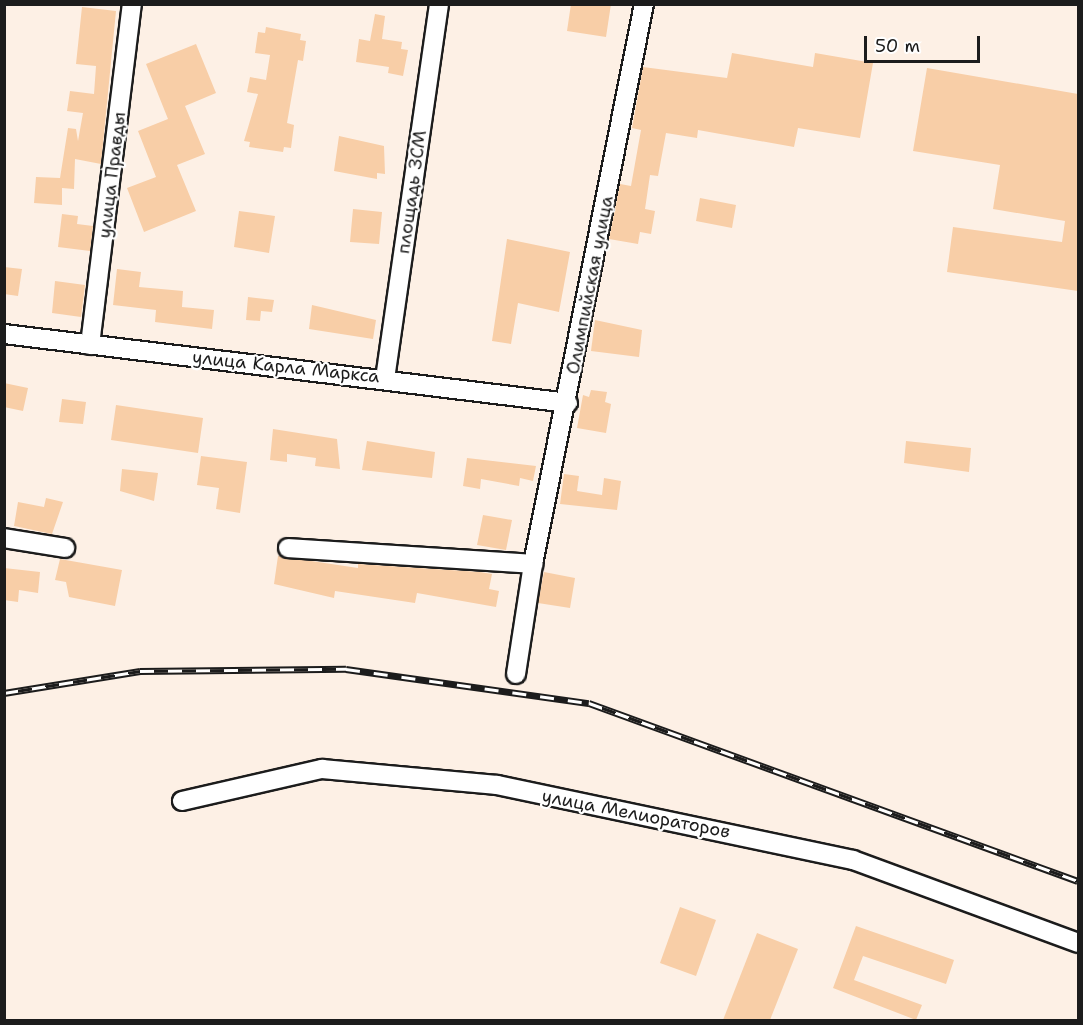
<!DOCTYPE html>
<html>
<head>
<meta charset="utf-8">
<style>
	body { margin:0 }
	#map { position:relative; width:1083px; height:1025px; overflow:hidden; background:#fdf0e5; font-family:"Shantell Sans",sans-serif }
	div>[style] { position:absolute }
	.building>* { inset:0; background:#f8cea7 }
	.roads { filter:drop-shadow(2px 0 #1c1c1c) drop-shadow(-2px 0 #1c1c1c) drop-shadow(0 2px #1c1c1c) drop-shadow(0 -2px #1c1c1c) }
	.minor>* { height:18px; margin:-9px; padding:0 9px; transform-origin:9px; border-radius:9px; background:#fff }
	.rail>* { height:7px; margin-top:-3.5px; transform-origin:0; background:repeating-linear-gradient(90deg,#fff 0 14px,#1c1c1c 0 28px); box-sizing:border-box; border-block:2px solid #1c1c1c }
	span { translate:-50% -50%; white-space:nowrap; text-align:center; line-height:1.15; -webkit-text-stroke:4.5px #fff; paint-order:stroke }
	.street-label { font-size:18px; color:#1c1c1c }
	.frame { position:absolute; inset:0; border:6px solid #1c1c1c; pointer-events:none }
	.scale { position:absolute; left:864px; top:36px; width:116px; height:27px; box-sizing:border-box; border:3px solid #1c1c1c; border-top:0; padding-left:8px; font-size:18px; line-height:21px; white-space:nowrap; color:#1c1c1c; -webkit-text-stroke:4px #fff; paint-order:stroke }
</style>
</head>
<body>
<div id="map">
	<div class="building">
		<div style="clip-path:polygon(571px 4px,611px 4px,606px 37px,567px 31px)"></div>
		<div style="clip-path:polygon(82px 7px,116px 11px,101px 164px,75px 159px,74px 189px,62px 188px,62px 205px,34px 203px,36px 177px,60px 178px,68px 128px,76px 129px,78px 141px,83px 113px,67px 111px,70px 91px,94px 94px,96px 66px,76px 64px)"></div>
		<div style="clip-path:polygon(375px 14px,385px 16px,382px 39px,402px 42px,401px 49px,408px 50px,403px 76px,388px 73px,389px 67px,356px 62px,359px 39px,370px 41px)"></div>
		<div style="clip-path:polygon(266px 27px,301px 34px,300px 40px,306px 41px,303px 61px,298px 60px,287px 123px,294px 125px,291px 148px,284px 147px,283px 152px,249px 147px,250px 142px,244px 141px,258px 94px,247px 92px,250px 77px,266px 80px,270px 55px,255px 53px,258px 32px,265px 33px)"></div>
		<div style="clip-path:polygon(196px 44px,216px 93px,185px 106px,205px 154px,177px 165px,196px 211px,144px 232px,127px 188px,156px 177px,138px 131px,168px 119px,146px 64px)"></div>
		<div style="clip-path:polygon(732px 53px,813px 67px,815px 53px,873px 63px,860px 138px,798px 128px,794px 147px,698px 130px,697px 138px,666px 133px,658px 176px,650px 175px,645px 209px,655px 211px,651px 234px,640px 232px,638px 244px,609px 239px,620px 184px,631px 186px,641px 130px,632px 128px,643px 67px,727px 78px)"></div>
		<div style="clip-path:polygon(927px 68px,1078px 94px,1078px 291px,947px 272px,953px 227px,1062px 242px,1065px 221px,993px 209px,1000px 165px,913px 151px)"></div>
		<div style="clip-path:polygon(339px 136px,384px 146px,385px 174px,377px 173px,377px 179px,334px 171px)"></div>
		<div style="clip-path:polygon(700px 198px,736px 205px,732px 228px,696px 221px)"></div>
		<div style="clip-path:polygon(353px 209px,382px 212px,379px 244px,350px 242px)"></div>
		<div style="clip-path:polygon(239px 211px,275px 216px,269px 253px,234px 247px)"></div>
		<div style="clip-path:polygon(62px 214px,78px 216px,77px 224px,93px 226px,90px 251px,58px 247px)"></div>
		<div style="clip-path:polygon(507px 239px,570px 252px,559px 312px,518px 303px,511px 344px,492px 341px)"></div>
		<div style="clip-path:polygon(4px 267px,22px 269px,18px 296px,4px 294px)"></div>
		<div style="clip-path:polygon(117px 269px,141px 272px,139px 287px,183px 291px,182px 307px,214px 310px,212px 329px,155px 322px,156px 310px,113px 305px)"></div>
		<div style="clip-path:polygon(55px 281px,85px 285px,81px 317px,52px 313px)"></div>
		<div style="clip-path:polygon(248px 297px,274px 300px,272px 312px,261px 311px,260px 321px,246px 320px)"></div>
		<div style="clip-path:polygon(312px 305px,376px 320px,373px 339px,309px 329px)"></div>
		<div style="clip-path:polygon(595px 320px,642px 330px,639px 357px,591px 351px)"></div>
		<div style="clip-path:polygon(4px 383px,28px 388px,23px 411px,4px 407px)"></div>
		<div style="clip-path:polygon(591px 390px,607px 392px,605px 402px,611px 404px,606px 433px,577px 428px,583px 395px,589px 397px)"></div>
		<div style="clip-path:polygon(62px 399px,86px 402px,83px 424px,59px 422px)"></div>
		<div style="clip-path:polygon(116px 405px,203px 418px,198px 453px,111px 440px)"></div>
		<div style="clip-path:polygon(273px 429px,337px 439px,340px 469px,315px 466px,316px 458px,287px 454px,287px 462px,270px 460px)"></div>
		<div style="clip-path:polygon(367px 441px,435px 452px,432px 478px,362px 470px)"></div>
		<div style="clip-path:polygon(906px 441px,971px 448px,969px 472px,904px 463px)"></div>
		<div style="clip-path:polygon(201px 456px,247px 462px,240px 513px,216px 509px,219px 488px,197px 485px)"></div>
		<div style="clip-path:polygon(467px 458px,536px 466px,533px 481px,520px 478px,519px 486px,481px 479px,480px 489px,463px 486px)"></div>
		<div style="clip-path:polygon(122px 469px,158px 473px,154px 501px,120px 491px)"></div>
		<div style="clip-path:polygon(564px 474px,579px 476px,577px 491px,602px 495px,604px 478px,621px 481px,617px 510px,560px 504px)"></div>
		<div style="clip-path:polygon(46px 498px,63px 502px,52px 534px,14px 526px,18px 502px,44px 507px)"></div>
		<div style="clip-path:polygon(483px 515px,512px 520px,506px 550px,477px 545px)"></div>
		<div style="clip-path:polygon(278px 556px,358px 568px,358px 564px,480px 572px,492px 574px,489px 589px,499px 591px,496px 607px,417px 593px,415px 603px,335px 591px,334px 598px,274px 584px)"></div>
		<div style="clip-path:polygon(60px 559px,122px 570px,115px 606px,69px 597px,66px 582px,55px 580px)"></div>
		<div style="clip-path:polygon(4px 568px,40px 572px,38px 593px,19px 590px,18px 602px,4px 600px)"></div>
		<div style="clip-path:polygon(544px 572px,575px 578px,570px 608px,538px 603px)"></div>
		<div style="clip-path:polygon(680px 907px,716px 920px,696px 976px,660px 963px)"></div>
		<div style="clip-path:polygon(856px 926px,954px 960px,946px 984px,863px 956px,854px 980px,922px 1005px,916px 1020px,833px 988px)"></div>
		<div style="clip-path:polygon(757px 933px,798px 949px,770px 1020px,723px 1020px)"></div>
	</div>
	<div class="roads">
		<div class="minor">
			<div style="left:4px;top:334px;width:568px;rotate:6.97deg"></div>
			<div style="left:90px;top:345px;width:344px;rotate:-83deg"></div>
			<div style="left:385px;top:379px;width:379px;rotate:-81.8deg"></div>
			<div style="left:4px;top:538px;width:62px;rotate:9.3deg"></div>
			<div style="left:288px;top:548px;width:246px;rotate:3.7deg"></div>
			<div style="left:516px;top:674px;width:111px;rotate:-81.2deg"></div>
			<div style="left:533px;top:564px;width:571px;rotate:-78.79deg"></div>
			<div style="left:182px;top:801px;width:144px;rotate:-12.9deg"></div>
			<div style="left:322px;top:769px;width:176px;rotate:5.2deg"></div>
			<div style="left:497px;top:785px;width:364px;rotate:11.9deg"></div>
			<div style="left:853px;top:860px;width:240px;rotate:20.2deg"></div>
		</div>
	</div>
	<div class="rail">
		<div style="left:4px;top:693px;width:138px;rotate:-9.2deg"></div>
		<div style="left:140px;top:671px;width:206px;rotate:-0.6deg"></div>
		<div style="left:346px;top:669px;width:245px;rotate:8deg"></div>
		<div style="left:589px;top:703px;width:520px;rotate:20deg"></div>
	</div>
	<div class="street-label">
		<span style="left:112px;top:175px;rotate:-83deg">улица Правды</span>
		<span style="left:412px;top:192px;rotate:-82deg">площадь ЗСМ</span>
		<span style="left:590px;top:285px;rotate:-79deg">Олимпийская улица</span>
		<span style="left:286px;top:367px;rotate:6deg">улица Карла Маркса</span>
		<span style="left:636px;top:814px;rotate:11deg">улица Мелиораторов</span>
	</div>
	<div class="frame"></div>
	<div class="scale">50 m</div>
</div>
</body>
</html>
